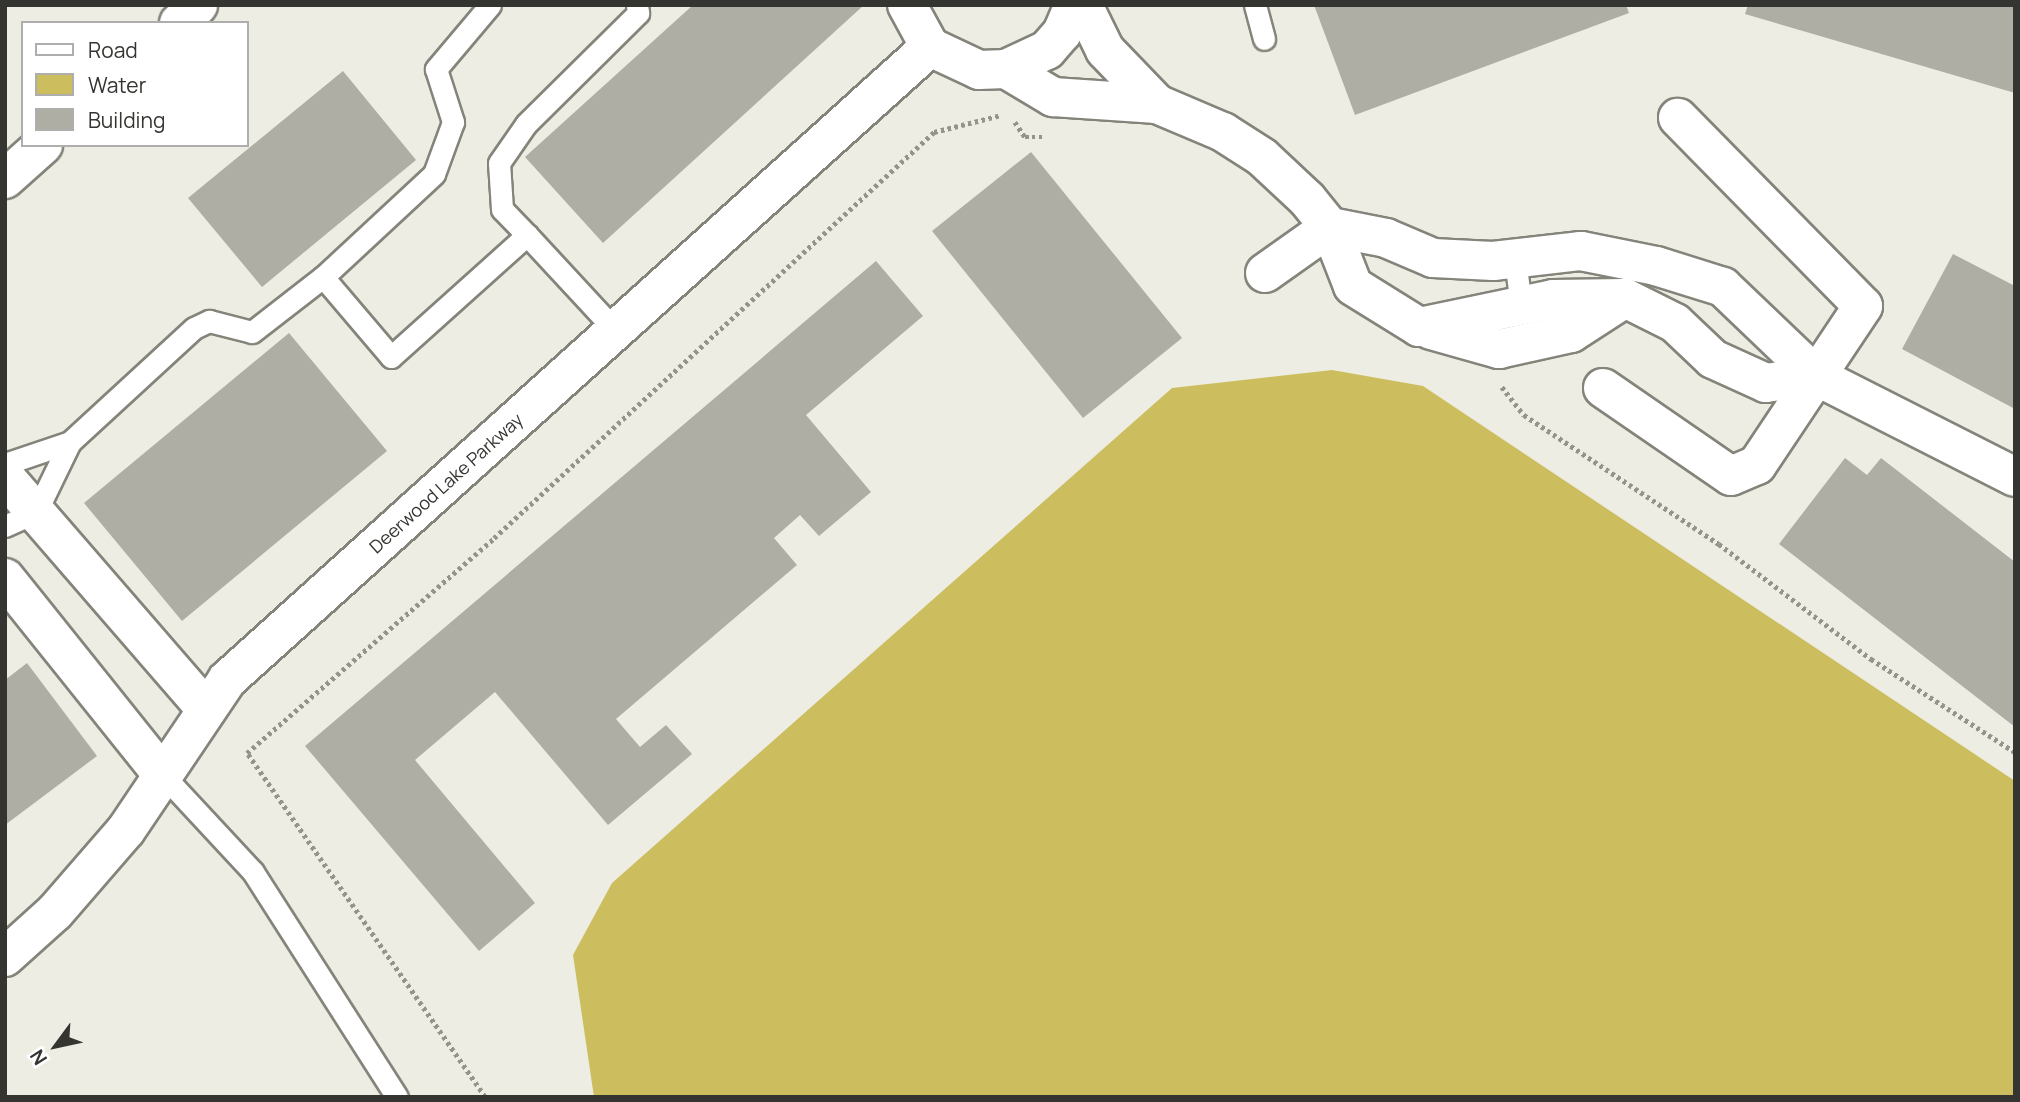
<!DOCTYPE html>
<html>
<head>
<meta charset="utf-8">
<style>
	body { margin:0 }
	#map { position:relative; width:2020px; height:1102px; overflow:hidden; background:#eeede3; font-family:Manrope,sans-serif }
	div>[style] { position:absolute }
	.water>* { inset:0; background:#ccbe5f }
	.building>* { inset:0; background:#afaea5 }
	.path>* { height:4.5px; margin-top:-2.25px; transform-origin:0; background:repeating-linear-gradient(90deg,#94938c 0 3.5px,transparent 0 7px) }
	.roads { filter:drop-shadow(2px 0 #85847b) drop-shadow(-2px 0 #85847b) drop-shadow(0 2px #85847b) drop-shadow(0 -2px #85847b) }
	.service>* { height:21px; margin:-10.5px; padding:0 10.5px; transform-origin:10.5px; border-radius:10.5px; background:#fff }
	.minor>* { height:38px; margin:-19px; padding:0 19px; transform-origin:19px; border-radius:19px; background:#fff }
	.trunk>* { height:38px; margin:-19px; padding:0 19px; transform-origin:19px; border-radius:19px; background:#fff }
	span { translate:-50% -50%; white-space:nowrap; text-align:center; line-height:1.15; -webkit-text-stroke:6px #fff; paint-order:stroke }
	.street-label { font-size:18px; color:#343430 }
	.frame { position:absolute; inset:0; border:7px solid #343430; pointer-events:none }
	.legend { position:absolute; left:21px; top:21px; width:228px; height:126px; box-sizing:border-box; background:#fff; border:2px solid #aeaeac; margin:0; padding:9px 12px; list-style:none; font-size:21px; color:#343430 }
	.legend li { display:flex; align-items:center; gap:14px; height:35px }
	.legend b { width:35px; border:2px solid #aeaeac }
	.north { position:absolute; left:21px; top:1011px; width:70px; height:70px; -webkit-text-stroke:5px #fff; paint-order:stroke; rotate:237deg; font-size:19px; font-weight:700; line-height:28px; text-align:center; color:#343430 }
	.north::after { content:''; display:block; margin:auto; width:24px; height:32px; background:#343430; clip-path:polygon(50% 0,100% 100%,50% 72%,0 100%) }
</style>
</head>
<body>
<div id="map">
	<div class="water">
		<div style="clip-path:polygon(1332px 370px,1423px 386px,2015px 781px,2015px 1097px,594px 1097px,573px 955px,612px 883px,1172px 388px)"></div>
	</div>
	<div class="building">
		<div style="clip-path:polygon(693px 5px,864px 5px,603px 243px,525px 157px)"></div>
		<div style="clip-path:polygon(1314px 5px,1626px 5px,1629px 13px,1355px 115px)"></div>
		<div style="clip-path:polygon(1748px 5px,2015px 5px,2015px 93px,1745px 14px)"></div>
		<div style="clip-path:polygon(343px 71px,416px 160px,262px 287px,188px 198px)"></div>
		<div style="clip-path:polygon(1031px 152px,1182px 338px,1083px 418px,932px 231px)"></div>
		<div style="clip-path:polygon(1953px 254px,2015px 286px,2015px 409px,1902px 349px)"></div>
		<div style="clip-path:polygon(876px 261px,923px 316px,806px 415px,871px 492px,819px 536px,800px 515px,774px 538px,797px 565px,616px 719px,640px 747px,666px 725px,692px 754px,608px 825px,495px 692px,415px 760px,535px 903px,479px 951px,305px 746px)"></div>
		<div style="clip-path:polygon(289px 333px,387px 451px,182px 621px,84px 503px)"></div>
		<div style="clip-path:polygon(1845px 458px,1867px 475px,1881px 458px,2015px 562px,2015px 727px,1779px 544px)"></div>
		<div style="clip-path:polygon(27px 663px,97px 756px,5px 825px,5px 680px)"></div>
	</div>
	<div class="path">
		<div style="left:1015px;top:122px;width:18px;rotate:56deg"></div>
		<div style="left:1025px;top:137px;width:17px"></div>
		<div style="left:1502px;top:387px;width:36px;rotate:52deg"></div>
		<div style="left:1524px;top:415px;width:234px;rotate:33.5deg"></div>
		<div style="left:1719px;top:544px;width:191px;rotate:37.1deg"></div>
		<div style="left:1871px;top:659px;width:171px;rotate:32.9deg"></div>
		<div style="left:485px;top:1097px;width:418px;rotate:-124.7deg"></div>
		<div style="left:247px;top:753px;width:327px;rotate:-41deg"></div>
		<div style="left:494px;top:538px;width:599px;rotate:-42.7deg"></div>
		<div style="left:934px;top:132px;width:69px;rotate:-14.2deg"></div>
	</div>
	<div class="roads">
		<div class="service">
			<div style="left:490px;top:5px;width:84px;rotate:130.2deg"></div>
			<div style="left:436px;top:69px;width:56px;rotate:72.2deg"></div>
			<div style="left:453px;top:122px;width:55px;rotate:110.1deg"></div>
			<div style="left:434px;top:174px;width:151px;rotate:137.1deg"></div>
			<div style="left:323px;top:277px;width:105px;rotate:49.6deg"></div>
			<div style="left:391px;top:357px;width:183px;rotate:-41.9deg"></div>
			<div style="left:527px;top:235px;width:129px;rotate:47.2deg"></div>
			<div style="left:1255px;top:5px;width:35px;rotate:75deg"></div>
			<div style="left:527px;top:235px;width:36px;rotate:-134deg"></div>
			<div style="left:502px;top:209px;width:46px;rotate:-93.7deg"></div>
			<div style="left:499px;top:163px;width:47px;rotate:-55.3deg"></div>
			<div style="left:526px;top:124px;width:158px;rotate:-44.7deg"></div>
			<div style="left:638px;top:13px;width:8px;rotate:-97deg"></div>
			<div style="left:1515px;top:258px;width:48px;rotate:82.9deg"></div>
			<div style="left:70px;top:442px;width:168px;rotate:-42.6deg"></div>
			<div style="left:194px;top:328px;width:17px;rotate:-25deg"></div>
			<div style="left:209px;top:321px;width:44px;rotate:14.3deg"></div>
			<div style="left:252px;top:332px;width:90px;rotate:-37.8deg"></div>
			<div style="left:5px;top:464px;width:69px;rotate:-18.7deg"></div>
			<div style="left:70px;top:442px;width:78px;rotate:115.9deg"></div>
			<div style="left:36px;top:512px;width:34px;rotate:156deg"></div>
			<div style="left:163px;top:775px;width:132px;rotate:47.1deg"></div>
			<div style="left:253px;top:872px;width:267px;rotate:57.4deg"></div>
		</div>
		<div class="minor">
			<div style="left:907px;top:5px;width:48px;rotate:61.3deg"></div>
			<div style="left:930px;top:47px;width:54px;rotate:25.1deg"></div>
			<div style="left:979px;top:70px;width:27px;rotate:-2deg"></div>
			<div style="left:1006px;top:69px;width:45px;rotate:-24.9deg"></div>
			<div style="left:1047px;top:50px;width:23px;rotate:-49deg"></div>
			<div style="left:1062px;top:33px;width:30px;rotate:-67deg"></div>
			<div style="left:1083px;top:5px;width:50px;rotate:63.9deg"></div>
			<div style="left:1105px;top:50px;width:75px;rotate:46.1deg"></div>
			<div style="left:1006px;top:69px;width:55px;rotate:30.8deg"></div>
			<div style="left:1053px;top:97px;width:104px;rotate:3.9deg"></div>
			<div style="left:1157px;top:104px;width:72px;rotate:23deg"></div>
			<div style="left:1223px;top:132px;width:46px;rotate:32.7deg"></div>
			<div style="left:1262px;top:157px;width:62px;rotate:43deg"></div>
			<div style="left:1307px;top:199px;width:36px;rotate:51deg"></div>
			<div style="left:1330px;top:227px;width:63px;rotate:68.7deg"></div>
			<div style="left:1353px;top:286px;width:78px;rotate:31.8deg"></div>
			<div style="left:1419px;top:327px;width:137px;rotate:-11.8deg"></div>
			<div style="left:1553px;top:299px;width:72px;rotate:-0.8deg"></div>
			<div style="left:1625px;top:298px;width:56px;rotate:26.6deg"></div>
			<div style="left:1675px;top:323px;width:52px;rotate:43.5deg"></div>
			<div style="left:1713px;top:359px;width:58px;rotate:24.4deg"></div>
			<div style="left:1766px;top:383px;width:50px;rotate:-8deg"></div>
			<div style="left:1265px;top:273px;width:80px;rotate:-35.3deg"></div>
			<div style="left:1330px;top:227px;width:57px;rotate:11.1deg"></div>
			<div style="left:1386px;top:238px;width:51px;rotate:23.1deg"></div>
			<div style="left:1433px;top:258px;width:60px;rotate:2.9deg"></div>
			<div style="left:1493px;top:261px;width:89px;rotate:-6.5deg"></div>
			<div style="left:1581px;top:251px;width:76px;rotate:11.3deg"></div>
			<div style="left:1656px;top:266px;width:70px;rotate:17.4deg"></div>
			<div style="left:1723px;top:287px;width:129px;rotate:43.7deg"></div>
			<div style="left:1816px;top:376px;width:223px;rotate:26.9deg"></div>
			<div style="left:1431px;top:330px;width:71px;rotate:15.6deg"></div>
			<div style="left:1499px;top:349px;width:74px;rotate:-12.5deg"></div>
			<div style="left:1571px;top:333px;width:64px;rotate:-32.9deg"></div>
			<div style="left:1603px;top:388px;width:155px;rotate:34.5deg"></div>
			<div style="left:1731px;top:476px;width:28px;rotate:-23deg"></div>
			<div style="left:1757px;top:465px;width:191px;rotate:-56.3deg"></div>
			<div style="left:1863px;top:306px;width:264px;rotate:-134.5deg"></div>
			<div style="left:5px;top:477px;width:308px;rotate:49.1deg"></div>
			<div style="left:5px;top:578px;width:253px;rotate:51.3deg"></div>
			<div style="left:5px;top:957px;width:67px;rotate:-42deg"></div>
			<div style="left:55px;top:912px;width:108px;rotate:-49.1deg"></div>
			<div style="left:126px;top:830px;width:181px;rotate:-56deg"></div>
			<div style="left:227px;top:680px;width:946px;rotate:-42deg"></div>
		</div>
		<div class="trunk">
			<div style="left:179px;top:23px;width:26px;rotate:-43deg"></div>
			<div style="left:5px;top:179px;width:51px;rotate:-41.8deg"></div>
		</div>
	</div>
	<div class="street-label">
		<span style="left:446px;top:483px;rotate:-42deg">Deerwood Lake Parkway</span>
	</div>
	<div class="frame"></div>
	<ul class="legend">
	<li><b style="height:9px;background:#fff"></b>Road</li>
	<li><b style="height:19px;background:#ccbe5f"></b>Water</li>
	<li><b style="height:19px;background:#afaea5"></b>Building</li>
	</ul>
	<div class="north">N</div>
</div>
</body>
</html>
